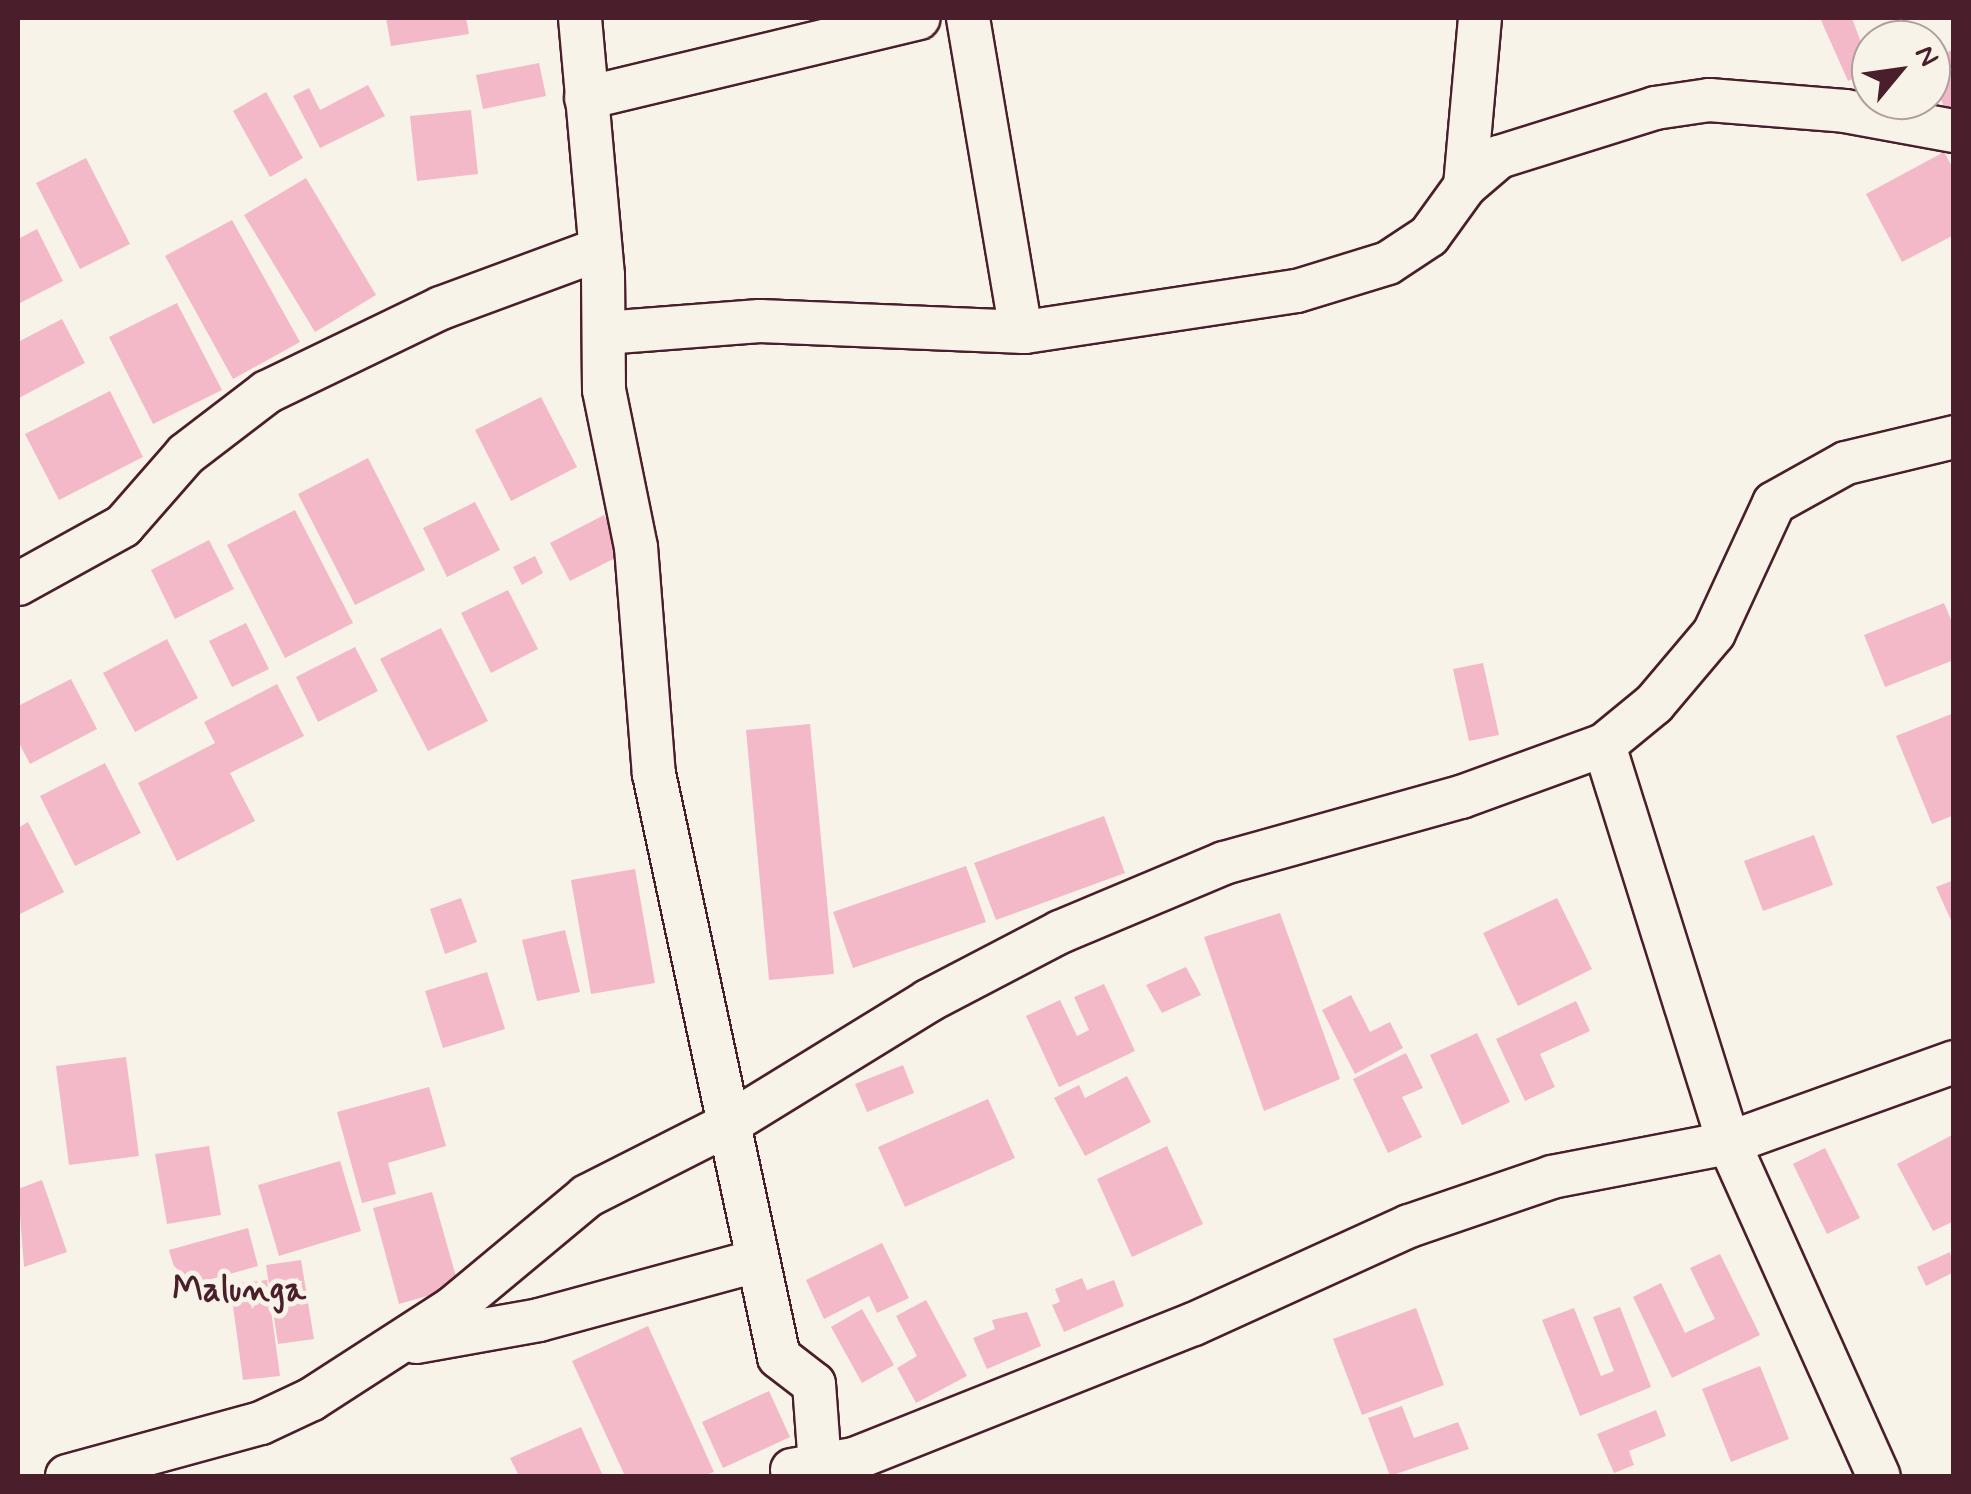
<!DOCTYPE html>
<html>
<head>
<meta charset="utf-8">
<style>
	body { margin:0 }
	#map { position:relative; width:1971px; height:1494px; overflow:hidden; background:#f7f3e8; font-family:Mynerve,sans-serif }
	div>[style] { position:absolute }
	.building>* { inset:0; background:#f3b9c9 }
	.roads { filter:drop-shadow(2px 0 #4a1f2b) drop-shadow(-2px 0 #4a1f2b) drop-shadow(0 2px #4a1f2b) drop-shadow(0 -2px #4a1f2b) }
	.minor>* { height:42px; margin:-21px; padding:0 21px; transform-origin:21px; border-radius:21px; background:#f7f3e8 }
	span { translate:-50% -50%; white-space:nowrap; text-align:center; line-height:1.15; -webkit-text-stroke:10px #f7f3e8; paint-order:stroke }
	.quarter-label { font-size:35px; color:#4a1f2b; font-weight:700 }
	.frame { position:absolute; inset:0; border:20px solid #4a1f2b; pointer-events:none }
	.north { position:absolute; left:1851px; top:20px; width:100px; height:100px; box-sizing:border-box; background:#f7f3e8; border:2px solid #b29e9c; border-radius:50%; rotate:61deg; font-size:28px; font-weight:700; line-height:40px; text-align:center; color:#4a1f2b }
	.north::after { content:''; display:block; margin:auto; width:35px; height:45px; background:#4a1f2b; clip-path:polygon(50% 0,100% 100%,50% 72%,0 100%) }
</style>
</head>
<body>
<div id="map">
	<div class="building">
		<div style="clip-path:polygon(386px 18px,466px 18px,469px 34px,391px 46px)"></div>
		<div style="clip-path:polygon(1820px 18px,1852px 18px,1871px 70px,1848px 81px)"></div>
		<div style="clip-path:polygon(1954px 49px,1954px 127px,1931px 79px,1931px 60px)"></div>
		<div style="clip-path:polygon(539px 63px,546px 96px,483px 109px,476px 75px)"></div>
		<div style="clip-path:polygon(368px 85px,385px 116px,320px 148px,293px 96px,309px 88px,320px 110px)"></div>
		<div style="clip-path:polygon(266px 92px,303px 158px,270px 177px,233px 111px)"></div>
		<div style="clip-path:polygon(471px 110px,478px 174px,417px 181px,410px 116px)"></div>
		<div style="clip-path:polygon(1944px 152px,1954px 170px,1954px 235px,1902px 262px,1866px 194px)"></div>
		<div style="clip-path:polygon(86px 158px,130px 244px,80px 269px,36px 183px)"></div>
		<div style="clip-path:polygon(306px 178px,376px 295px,315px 332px,244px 215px)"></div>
		<div style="clip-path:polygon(232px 220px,300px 342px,233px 379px,165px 256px)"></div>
		<div style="clip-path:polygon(37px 229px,63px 281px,18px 304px,18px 239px)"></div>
		<div style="clip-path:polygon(177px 303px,222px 390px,153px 424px,109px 337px)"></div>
		<div style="clip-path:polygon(62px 319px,85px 363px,19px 398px,18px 342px)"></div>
		<div style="clip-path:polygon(110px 391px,143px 457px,59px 500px,25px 434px)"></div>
		<div style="clip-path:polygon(541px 397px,577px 467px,511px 501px,475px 430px)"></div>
		<div style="clip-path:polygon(368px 458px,425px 570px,355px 605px,298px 494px)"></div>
		<div style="clip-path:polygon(475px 502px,500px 550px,447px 577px,423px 528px)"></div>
		<div style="clip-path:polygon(295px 510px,353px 623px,285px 658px,227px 545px)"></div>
		<div style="clip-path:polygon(604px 515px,623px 554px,570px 581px,550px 543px)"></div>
		<div style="clip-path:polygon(209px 540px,234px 589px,175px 619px,151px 570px)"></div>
		<div style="clip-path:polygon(535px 556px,543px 573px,522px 585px,513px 567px)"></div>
		<div style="clip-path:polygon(508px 590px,538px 649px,491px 673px,461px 613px)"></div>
		<div style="clip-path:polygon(1944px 603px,1954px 627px,1954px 660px,1885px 687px,1864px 635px)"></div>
		<div style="clip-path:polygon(246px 623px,269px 669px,232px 687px,209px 641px)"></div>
		<div style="clip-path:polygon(441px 628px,488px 721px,428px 751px,380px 659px)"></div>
		<div style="clip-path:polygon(167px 639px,198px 698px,135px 732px,103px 673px)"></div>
		<div style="clip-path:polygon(355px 647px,378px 691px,318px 722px,296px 677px)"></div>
		<div style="clip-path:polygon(1483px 663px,1499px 735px,1469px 741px,1453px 669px)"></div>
		<div style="clip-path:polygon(71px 679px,97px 729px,30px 764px,18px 741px,18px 706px)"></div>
		<div style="clip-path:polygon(277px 684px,304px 736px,230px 773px,255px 821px,177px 861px,138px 783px,215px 743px,204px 722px)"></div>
		<div style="clip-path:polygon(1954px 713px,1954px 815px,1932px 824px,1896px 736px)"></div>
		<div style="clip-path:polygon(810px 724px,834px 974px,769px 980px,746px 730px)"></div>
		<div style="clip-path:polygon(105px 763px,141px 833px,75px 866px,40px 796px)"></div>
		<div style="clip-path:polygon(1104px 816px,1125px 873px,996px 920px,974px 863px)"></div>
		<div style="clip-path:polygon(28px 822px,64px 892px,18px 915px,18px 828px)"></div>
		<div style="clip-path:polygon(1814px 835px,1833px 885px,1763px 911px,1744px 861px)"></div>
		<div style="clip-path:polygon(966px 866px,986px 922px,853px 968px,833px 912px)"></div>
		<div style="clip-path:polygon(635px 869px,655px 983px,591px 994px,571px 880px)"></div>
		<div style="clip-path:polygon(1954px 880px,1954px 927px,1936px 887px)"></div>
		<div style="clip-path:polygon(461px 898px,477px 942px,445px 954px,430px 909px)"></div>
		<div style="clip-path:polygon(1557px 898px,1592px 969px,1518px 1006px,1483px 933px)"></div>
		<div style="clip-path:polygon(1280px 913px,1340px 1079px,1264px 1111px,1204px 937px)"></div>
		<div style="clip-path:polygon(565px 930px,580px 992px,537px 1001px,522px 940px)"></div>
		<div style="clip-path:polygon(1186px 967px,1201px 995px,1162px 1013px,1146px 985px)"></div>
		<div style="clip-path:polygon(487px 972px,505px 1029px,443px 1048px,425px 991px)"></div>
		<div style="clip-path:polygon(1104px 984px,1135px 1051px,1059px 1087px,1026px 1016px,1060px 1000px,1077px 1036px,1089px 1030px,1074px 997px)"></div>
		<div style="clip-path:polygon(1351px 995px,1370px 1032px,1390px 1022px,1403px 1048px,1355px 1074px,1322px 1010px)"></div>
		<div style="clip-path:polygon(1576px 1001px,1590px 1031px,1540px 1054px,1555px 1087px,1525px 1101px,1496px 1039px)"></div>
		<div style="clip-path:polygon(1477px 1033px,1510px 1102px,1462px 1125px,1430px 1055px)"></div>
		<div style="clip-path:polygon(1406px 1053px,1423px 1088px,1402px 1097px,1422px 1137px,1388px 1153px,1353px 1079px)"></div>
		<div style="clip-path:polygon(126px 1057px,139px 1156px,69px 1165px,56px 1066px)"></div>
		<div style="clip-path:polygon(903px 1065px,914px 1093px,867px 1112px,855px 1084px)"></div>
		<div style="clip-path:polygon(1127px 1076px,1151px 1122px,1085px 1156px,1054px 1098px,1079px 1085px,1085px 1098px)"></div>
		<div style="clip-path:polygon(429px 1087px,446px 1146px,388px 1163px,396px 1194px,362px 1203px,337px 1112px)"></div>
		<div style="clip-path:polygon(988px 1099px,1015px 1158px,905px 1207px,878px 1147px)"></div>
		<div style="clip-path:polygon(1954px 1134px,1954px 1221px,1933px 1231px,1897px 1164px)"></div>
		<div style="clip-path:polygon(209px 1146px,221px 1215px,167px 1224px,155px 1154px)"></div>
		<div style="clip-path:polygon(1167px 1146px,1203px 1224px,1132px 1257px,1097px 1179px)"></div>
		<div style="clip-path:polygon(1825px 1148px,1860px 1218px,1827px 1234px,1793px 1164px)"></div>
		<div style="clip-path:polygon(340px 1161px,361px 1231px,279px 1256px,258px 1185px)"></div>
		<div style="clip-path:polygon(42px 1180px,67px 1252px,24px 1267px,18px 1189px)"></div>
		<div style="clip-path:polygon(432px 1192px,459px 1287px,399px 1304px,373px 1208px)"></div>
		<div style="clip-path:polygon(248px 1228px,258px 1266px,180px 1288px,169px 1250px)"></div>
		<div style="clip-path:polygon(882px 1243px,909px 1298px,877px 1313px,869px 1296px,824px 1319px,806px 1280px)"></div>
		<div style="clip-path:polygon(1950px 1252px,1954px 1272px,1926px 1286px,1917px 1267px)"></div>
		<div style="clip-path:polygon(1720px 1254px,1760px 1335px,1672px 1378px,1633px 1297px,1661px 1283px,1685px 1333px,1715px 1319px,1690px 1268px)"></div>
		<div style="clip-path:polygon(301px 1260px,314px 1339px,278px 1344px,266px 1265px)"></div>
		<div style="clip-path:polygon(1082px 1278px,1087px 1290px,1114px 1280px,1124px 1306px,1064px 1332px,1052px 1305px,1060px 1302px,1055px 1289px)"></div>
		<div style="clip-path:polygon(267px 1280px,280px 1376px,243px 1380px,230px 1284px)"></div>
		<div style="clip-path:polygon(926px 1300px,967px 1376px,916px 1403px,897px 1368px,917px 1356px,896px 1316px)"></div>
		<div style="clip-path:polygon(1620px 1307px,1651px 1387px,1580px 1416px,1542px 1320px,1574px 1308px,1601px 1376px,1614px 1371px,1593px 1317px)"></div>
		<div style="clip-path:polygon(1416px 1308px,1444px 1385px,1362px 1415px,1333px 1339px)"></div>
		<div style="clip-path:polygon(862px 1309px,894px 1365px,862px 1383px,831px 1327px)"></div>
		<div style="clip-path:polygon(1027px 1312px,1041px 1346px,987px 1369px,973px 1338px,995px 1329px,992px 1320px)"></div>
		<div style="clip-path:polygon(648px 1326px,714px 1472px,704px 1476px,625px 1476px,572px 1361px)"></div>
		<div style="clip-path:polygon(1760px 1366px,1789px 1439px,1731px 1462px,1702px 1389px)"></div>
		<div style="clip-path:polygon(769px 1391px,790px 1437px,723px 1468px,702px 1422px)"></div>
		<div style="clip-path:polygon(1402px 1406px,1414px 1438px,1458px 1422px,1469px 1449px,1390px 1476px,1368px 1418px)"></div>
		<div style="clip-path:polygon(1656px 1410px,1666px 1436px,1629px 1451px,1634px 1465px,1614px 1473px,1597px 1434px)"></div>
		<div style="clip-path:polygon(581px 1427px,603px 1476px,519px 1476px,510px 1458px)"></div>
	</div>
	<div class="roads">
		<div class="minor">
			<div style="left:580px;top:18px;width:258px;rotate:84.9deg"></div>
			<div style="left:603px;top:275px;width:115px;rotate:89.5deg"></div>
			<div style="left:604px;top:390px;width:160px;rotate:78.5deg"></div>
			<div style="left:636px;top:547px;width:228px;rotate:85.5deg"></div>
			<div style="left:654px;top:774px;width:596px;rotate:77.9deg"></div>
			<div style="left:779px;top:1357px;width:44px;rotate:37.6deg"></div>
			<div style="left:814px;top:1384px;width:82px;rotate:85.8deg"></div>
			<div style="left:820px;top:1466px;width:21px;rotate:152deg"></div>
			<div style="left:968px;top:18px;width:318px;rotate:80.4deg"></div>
			<div style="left:586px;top:98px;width:342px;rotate:-13.5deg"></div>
			<div style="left:1465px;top:186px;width:169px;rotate:-84.9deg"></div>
			<div style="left:604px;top:333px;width:156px;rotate:-4.4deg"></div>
			<div style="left:760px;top:321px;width:265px;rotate:2.4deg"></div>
			<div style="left:1025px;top:332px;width:275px;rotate:-8.6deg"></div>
			<div style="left:1297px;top:291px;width:95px;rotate:-17.1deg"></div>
			<div style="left:1388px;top:263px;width:49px;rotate:-33.4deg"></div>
			<div style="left:1429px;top:236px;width:62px;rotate:-54.2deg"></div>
			<div style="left:1465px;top:186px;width:45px;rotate:-40.5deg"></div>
			<div style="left:1499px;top:157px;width:164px;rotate:-17.4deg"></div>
			<div style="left:1655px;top:108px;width:55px;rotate:-8.4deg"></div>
			<div style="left:1709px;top:100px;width:136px;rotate:4.6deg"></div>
			<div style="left:1845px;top:111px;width:111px;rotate:10.4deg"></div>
			<div style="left:18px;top:584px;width:120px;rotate:-28.9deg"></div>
			<div style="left:123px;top:526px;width:96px;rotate:-48.8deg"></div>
			<div style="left:186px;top:454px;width:102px;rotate:-37.4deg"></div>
			<div style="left:267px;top:392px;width:193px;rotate:-25.8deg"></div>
			<div style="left:441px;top:308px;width:167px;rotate:-20.3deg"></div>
			<div style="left:1604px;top:745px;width:417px;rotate:72.6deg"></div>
			<div style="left:1729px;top:1143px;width:365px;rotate:65.8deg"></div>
			<div style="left:416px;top:1342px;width:125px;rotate:-10.1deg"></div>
			<div style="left:539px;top:1320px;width:225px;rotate:-15.2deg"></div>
			<div style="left:792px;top:1470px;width:63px;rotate:-10.1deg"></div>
			<div style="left:854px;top:1459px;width:366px;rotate:-21.7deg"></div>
			<div style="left:1194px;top:1324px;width:236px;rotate:-24.5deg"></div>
			<div style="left:1409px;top:1226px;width:151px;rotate:-18.9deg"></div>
			<div style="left:1552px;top:1177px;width:180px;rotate:-10.9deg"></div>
			<div style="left:1729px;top:1143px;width:239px;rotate:-19.8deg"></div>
			<div style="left:67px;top:1476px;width:201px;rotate:-15.3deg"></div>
			<div style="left:261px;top:1423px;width:56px;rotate:-25.2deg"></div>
			<div style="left:312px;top:1399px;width:169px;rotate:-32.9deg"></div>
			<div style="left:454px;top:1307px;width:173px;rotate:-39.8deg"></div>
			<div style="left:587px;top:1196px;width:155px;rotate:-26.9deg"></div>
			<div style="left:725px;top:1126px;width:238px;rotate:-31.6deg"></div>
			<div style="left:928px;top:1001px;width:149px;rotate:-27.6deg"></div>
			<div style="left:1060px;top:932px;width:178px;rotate:-22.8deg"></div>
			<div style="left:1224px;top:863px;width:246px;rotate:-15.6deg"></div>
			<div style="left:1461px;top:797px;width:152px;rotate:-20deg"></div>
			<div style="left:1604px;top:745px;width:65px;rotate:-39.4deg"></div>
			<div style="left:1654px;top:704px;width:93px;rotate:-49.8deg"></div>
			<div style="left:1714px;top:633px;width:143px;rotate:-65.2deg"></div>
			<div style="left:1774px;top:503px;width:82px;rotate:-29.1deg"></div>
			<div style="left:1846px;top:463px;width:111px;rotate:-13.5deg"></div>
		</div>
	</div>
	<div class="quarter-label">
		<span style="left:239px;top:1290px">Malunga</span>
	</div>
	<div class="frame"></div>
	<div class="north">N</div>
</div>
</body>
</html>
